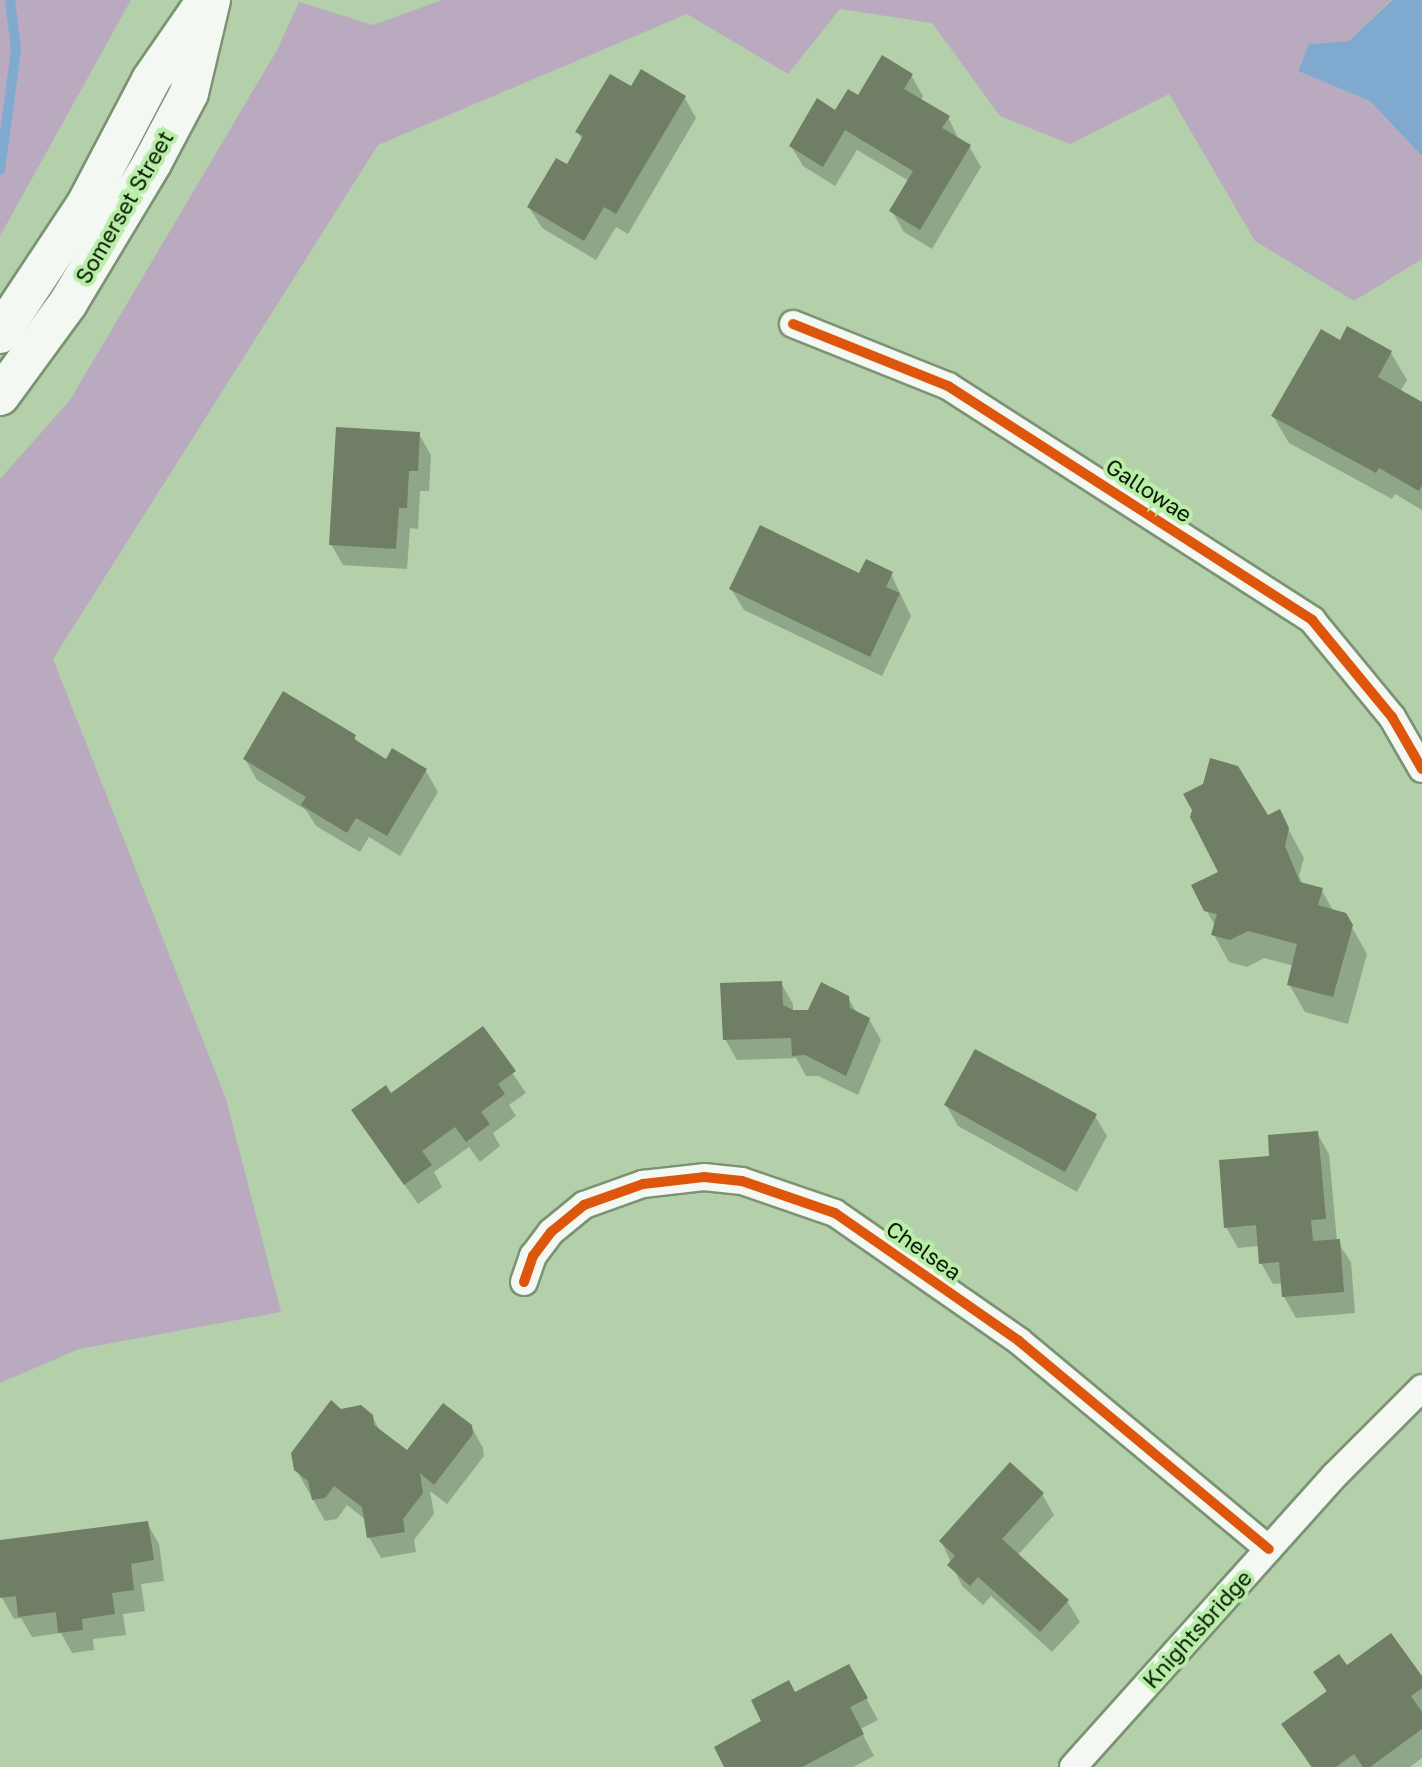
<!DOCTYPE html>
<html>
<head>
<meta charset="utf-8">
<style>
	body { margin:0 }
	#map { position:relative; width:1422px; height:1767px; overflow:hidden; background:#b4d0ab; font-family:"Golos Text",sans-serif }
	div>[style] { position:absolute }
	.green>* { inset:0; background:#baaabf }
	.water>* { inset:0; background:#80a9cf }
	.shadow>* { inset:0; background:#0003 }
	.stream>* { height:10px; margin:-5px; padding:0 5px; transform-origin:5px; border-radius:5px; background:#80a9cf }
	.building>* { inset:0; background:#6f7e64 }
	.roads { filter:drop-shadow(2px 0 #7c9275) drop-shadow(-2px 0 #7c9275) drop-shadow(0 2px #7c9275) drop-shadow(0 -2px #7c9275) }
	.minor>* { height:26px; margin:-13px; padding:0 13px; transform-origin:13px; border-radius:13px; background:#f4f8f2 }
	.secondary>* { height:38px; margin:-19px; padding:0 19px; transform-origin:19px; border-radius:19px; background:#f4f8f2 }
	.cycleway>* { height:10px; margin:-5px; padding:0 5px; transform-origin:5px; border-radius:5px; background:#dd560c }
	span { translate:-50% -50%; white-space:nowrap; text-align:center; line-height:1.15; -webkit-text-stroke:8px #b9eda8; paint-order:stroke }
	.street-label { font-size:22px; color:#081b03 }
</style>
</head>
<body>
<div id="map">
	<div class="green">
		<div style="clip-path:polygon(0 0,131px 0,0 236px)"></div>
		<div style="clip-path:polygon(442px 0,1391px 0,1349px 41px,1309px 44px,1298px 71px,1370px 101px,1422px 156px,1422px 259px,1354px 301px,1255px 241px,1169px 94px,1070px 144px,1000px 116px,932px 23px,840px 9px,788px 74px,687px 14px,378px 145px,53px 659px,226px 1099px,281px 1312px,79px 1349px,0 1383px,0 479px,70px 400px,277px 50px,299px 2px,373px 25px)"></div>
	</div>
	<div class="water">
		<div style="clip-path:polygon(1392px 0,1422px 0,1422px 156px,1370px 101px,1298px 71px,1309px 44px,1349px 41px)"></div>
	</div>
	<div class="shadow">
		<div style="clip-path:polygon(911px 75px,923px 96px,921px 101px,948px 117px,959px 140px,969px 146px,981px 167px,932px 249px,904px 232px,892px 211px,909px 181px,857px 150px,835px 186px,803px 166px,791px 146px,858px 98px)"></div>
		<div style="clip-path:polygon(632px 89px,684px 97px,696px 118px,628px 234px,616px 227px,596px 260px,542px 228px,529px 207px,567px 167px,583px 141px,578px 132px)"></div>
		<div style="clip-path:polygon(1340px 342px,1391px 353px,1407px 380px,1400px 392px,1422px 405px,1422px 510px,1395px 494px,1392px 499px,1289px 443px,1273px 416px)"></div>
		<div style="clip-path:polygon(419px 434px,431px 455px,429px 491px,420px 491px,418px 529px,410px 528px,407px 569px,343px 565px,331px 544px)"></div>
		<div style="clip-path:polygon(891px 574px,911px 616px,882px 676px,744px 610px,731px 589px)"></div>
		<div style="clip-path:polygon(354px 736px,359px 744px,387px 761px,393px 751px,426px 771px,438px 792px,400px 856px,369px 837px,360px 852px,316px 826px,306px 810px,257px 780px,245px 759px)"></div>
		<div style="clip-path:polygon(1279px 812px,1304px 858px,1299px 876px,1303px 885px,1321px 889px,1334px 912px,1345px 915px,1367px 954px,1348px 1024px,1305px 1012px,1289px 984px,1294px 966px,1264px 958px,1247px 967px,1229px 962px,1214px 935px,1216px 927px,1206px 910px,1221px 872px,1268px 817px)"></div>
		<div style="clip-path:polygon(781px 983px,793px 1004px,793px 1012px,809px 1012px,848px 998px,857px 1013px,869px 1019px,881px 1040px,858px 1095px,818px 1076px,806px 1076px,796px 1058px,737px 1060px,725px 1039px)"></div>
		<div style="clip-path:polygon(482px 1029px,526px 1093px,509px 1105px,516px 1116px,493px 1133px,500px 1146px,480px 1162px,469px 1147px,434px 1172px,442px 1187px,418px 1204px,353px 1111px,391px 1096px)"></div>
		<div style="clip-path:polygon(946px 1105px,1095px 1116px,1107px 1136px,1077px 1192px,958px 1126px)"></div>
		<div style="clip-path:polygon(1317px 1133px,1329px 1154px,1337px 1241px,1351px 1262px,1355px 1313px,1296px 1318px,1284px 1297px,1283px 1283px,1273px 1284px,1261px 1263px,1259px 1246px,1238px 1248px,1226px 1227px,1271px 1158px)"></div>
		<div style="clip-path:polygon(341px 1411px,372px 1416px,381px 1433px,407px 1453px,471px 1426px,483px 1448px,484px 1456px,447px 1504px,430px 1491px,434px 1514px,414px 1540px,416px 1552px,381px 1558px,369px 1537px,366px 1520px,347px 1505px,337px 1519px,325px 1521px,296px 1469px)"></div>
		<div style="clip-path:polygon(1042px 1494px,1054px 1515px,1017px 1556px,1067px 1601px,1080px 1622px,1052px 1652px,991px 1596px,983px 1605px,962px 1586px,941px 1541px)"></div>
		<div style="clip-path:polygon(147px 1523px,159px 1544px,164px 1581px,141px 1584px,145px 1611px,123px 1614px,126px 1635px,93px 1639px,94px 1650px,72px 1653px,61px 1633px,32px 1637px,21px 1618px,14px 1619px,2px 1598px,0 1542px)"></div>
		<div style="clip-path:polygon(1347px 1668px,1422px 1679px,1422px 1758px,1410px 1767px,1311px 1767px,1284px 1725px,1327px 1693px,1316px 1673px)"></div>
		<div style="clip-path:polygon(860px 1687px,878px 1720px,860px 1729px,874px 1756px,853px 1767px,727px 1767px,764px 1722px)"></div>
	</div>
	<div class="stream">
		<div style="left:0;top:170px;width:121px;rotate:-82.4deg"></div>
		<div style="left:16px;top:50px;width:50px;rotate:-96.8deg"></div>
	</div>
	<div class="building">
		<div style="clip-path:polygon(882px 55px,913px 74px,904px 89px,950px 116px,942px 128px,971px 145px,920px 230px,889px 211px,913px 171px,845px 130px,823px 167px,789px 146px,817px 98px,835px 110px,848px 89px,858px 95px)"></div>
		<div style="clip-path:polygon(641px 69px,686px 96px,616px 214px,604px 207px,584px 241px,527px 207px,556px 158px,567px 164px,583px 136px,575px 132px,610px 74px,631px 86px)"></div>
		<div style="clip-path:polygon(1347px 326px,1392px 351px,1378px 377px,1422px 402px,1422px 485px,1419px 491px,1379px 468px,1376px 473px,1271px 416px,1321px 329px,1340px 340px)"></div>
		<div style="clip-path:polygon(336px 427px,420px 432px,418px 471px,409px 471px,407px 508px,399px 508px,396px 549px,329px 545px)"></div>
		<div style="clip-path:polygon(760px 525px,859px 573px,866px 559px,893px 572px,886px 587px,900px 593px,870px 657px,729px 589px)"></div>
		<div style="clip-path:polygon(283px 691px,356px 735px,354px 739px,386px 759px,392px 748px,427px 769px,387px 836px,356px 818px,347px 833px,301px 805px,306px 797px,243px 759px)"></div>
		<div style="clip-path:polygon(1210px 758px,1238px 766px,1268px 815px,1280px 809px,1289px 828px,1285px 846px,1300px 882px,1323px 888px,1318px 905px,1346px 913px,1353px 925px,1333px 997px,1287px 985px,1297px 944px,1248px 931px,1230px 940px,1211px 935px,1217px 914px,1204px 911px,1191px 885px,1218px 872px,1190px 817px,1192px 810px,1183px 794px,1203px 784px)"></div>
		<div style="clip-path:polygon(782px 981px,783px 1005px,793px 1010px,808px 1010px,821px 982px,849px 996px,850px 1008px,870px 1018px,846px 1076px,805px 1055px,792px 1056px,791px 1038px,723px 1040px,720px 983px)"></div>
		<div style="clip-path:polygon(483px 1026px,516px 1071px,498px 1084px,505px 1094px,481px 1112px,490px 1124px,466px 1142px,455px 1127px,422px 1151px,432px 1165px,404px 1185px,351px 1110px,386px 1085px,391px 1093px)"></div>
		<div style="clip-path:polygon(975px 1049px,1097px 1114px,1065px 1172px,944px 1105px)"></div>
		<div style="clip-path:polygon(1318px 1131px,1326px 1219px,1311px 1220px,1313px 1241px,1340px 1239px,1344px 1292px,1282px 1297px,1279px 1262px,1259px 1264px,1256px 1225px,1224px 1228px,1219px 1160px,1269px 1156px,1268px 1135px)"></div>
		<div style="clip-path:polygon(331px 1400px,341px 1409px,361px 1405px,373px 1415px,374px 1425px,407px 1450px,443px 1403px,472px 1425px,473px 1434px,434px 1485px,420px 1473px,423px 1493px,403px 1519px,405px 1532px,367px 1538px,362px 1507px,334px 1486px,325px 1498px,312px 1500px,308px 1481px,294px 1470px,291px 1453px)"></div>
		<div style="clip-path:polygon(1010px 1462px,1044px 1493px,1002px 1539px,1069px 1600px,1040px 1632px,978px 1577px,970px 1586px,947px 1565px,955px 1556px,939px 1541px)"></div>
		<div style="clip-path:polygon(148px 1521px,154px 1560px,131px 1564px,134px 1590px,112px 1593px,115px 1614px,82px 1619px,83px 1630px,58px 1633px,56px 1612px,18px 1617px,16px 1596px,0 1598px,0 1540px)"></div>
		<div style="clip-path:polygon(1391px 1633px,1422px 1676px,1422px 1688px,1411px 1696px,1422px 1712px,1422px 1729px,1370px 1767px,1363px 1767px,1354px 1754px,1336px 1767px,1312px 1767px,1281px 1724px,1327px 1691px,1313px 1672px,1339px 1654px,1347px 1665px)"></div>
		<div style="clip-path:polygon(849px 1664px,868px 1698px,850px 1707px,864px 1734px,802px 1767px,724px 1767px,714px 1747px,761px 1721px,751px 1700px,789px 1680px,795px 1692px)"></div>
	</div>
	<div class="roads">
		<div class="minor">
			<div style="left:793px;top:324px;width:167px;rotate:21.8deg"></div>
			<div style="left:948px;top:386px;width:433px;rotate:32.7deg"></div>
			<div style="left:1312px;top:620px;width:126px;rotate:50.5deg"></div>
			<div style="left:1392px;top:717px;width:60px;rotate:60deg"></div>
			<div style="left:524px;top:1282px;width:28px;rotate:-71deg"></div>
			<div style="left:533px;top:1256px;width:30px;rotate:-53deg"></div>
			<div style="left:551px;top:1232px;width:43px;rotate:-39.3deg"></div>
			<div style="left:584px;top:1205px;width:63px;rotate:-19.6deg"></div>
			<div style="left:643px;top:1184px;width:61px;rotate:-6.5deg"></div>
			<div style="left:704px;top:1177px;width:38px;rotate:6deg"></div>
			<div style="left:742px;top:1181px;width:98px;rotate:19deg"></div>
			<div style="left:835px;top:1213px;width:224px;rotate:34.8deg"></div>
			<div style="left:1019px;top:1341px;width:325px;rotate:39.8deg"></div>
			<div style="left:1073px;top:1767px;width:392px;rotate:-48.1deg"></div>
			<div style="left:1335px;top:1475px;width:123px;rotate:-45deg"></div>
		</div>
		<div class="secondary">
			<div style="left:0;top:334px;width:156px;rotate:-56.5deg"></div>
			<div style="left:86px;top:204px;width:140px;rotate:-62.3deg"></div>
			<div style="left:151px;top:80px;width:90px;rotate:-55.4deg"></div>
			<div style="left:0;top:396px;width:115px;rotate:-53.8deg"></div>
			<div style="left:68px;top:303px;width:163px;rotate:-59deg"></div>
			<div style="left:152px;top:163px;width:79px;rotate:-62.1deg"></div>
			<div style="left:189px;top:93px;width:96px;rotate:-76.7deg"></div>
		</div>
	</div>
	<div class="cycleway">
		<div style="left:793px;top:324px;width:167px;rotate:21.8deg"></div>
		<div style="left:948px;top:386px;width:433px;rotate:32.7deg"></div>
		<div style="left:1312px;top:620px;width:126px;rotate:50.5deg"></div>
		<div style="left:1392px;top:717px;width:60px;rotate:60deg"></div>
		<div style="left:524px;top:1282px;width:28px;rotate:-71deg"></div>
		<div style="left:533px;top:1256px;width:30px;rotate:-53deg"></div>
		<div style="left:551px;top:1232px;width:43px;rotate:-39.3deg"></div>
		<div style="left:584px;top:1205px;width:63px;rotate:-19.6deg"></div>
		<div style="left:643px;top:1184px;width:61px;rotate:-6.5deg"></div>
		<div style="left:704px;top:1177px;width:38px;rotate:6deg"></div>
		<div style="left:742px;top:1181px;width:98px;rotate:19deg"></div>
		<div style="left:835px;top:1213px;width:224px;rotate:34.8deg"></div>
		<div style="left:1019px;top:1341px;width:325px;rotate:39.8deg"></div>
	</div>
	<div class="street-label">
		<span style="left:124px;top:207px;rotate:-60deg">Somerset Street</span>
		<span style="left:1149px;top:490px;rotate:33deg">Gallowae</span>
		<span style="left:924px;top:1250px;rotate:35deg">Chelsea</span>
		<span style="left:1197px;top:1629px;rotate:-48deg">Knightsbridge</span>
	</div>
</div>
</body>
</html>
